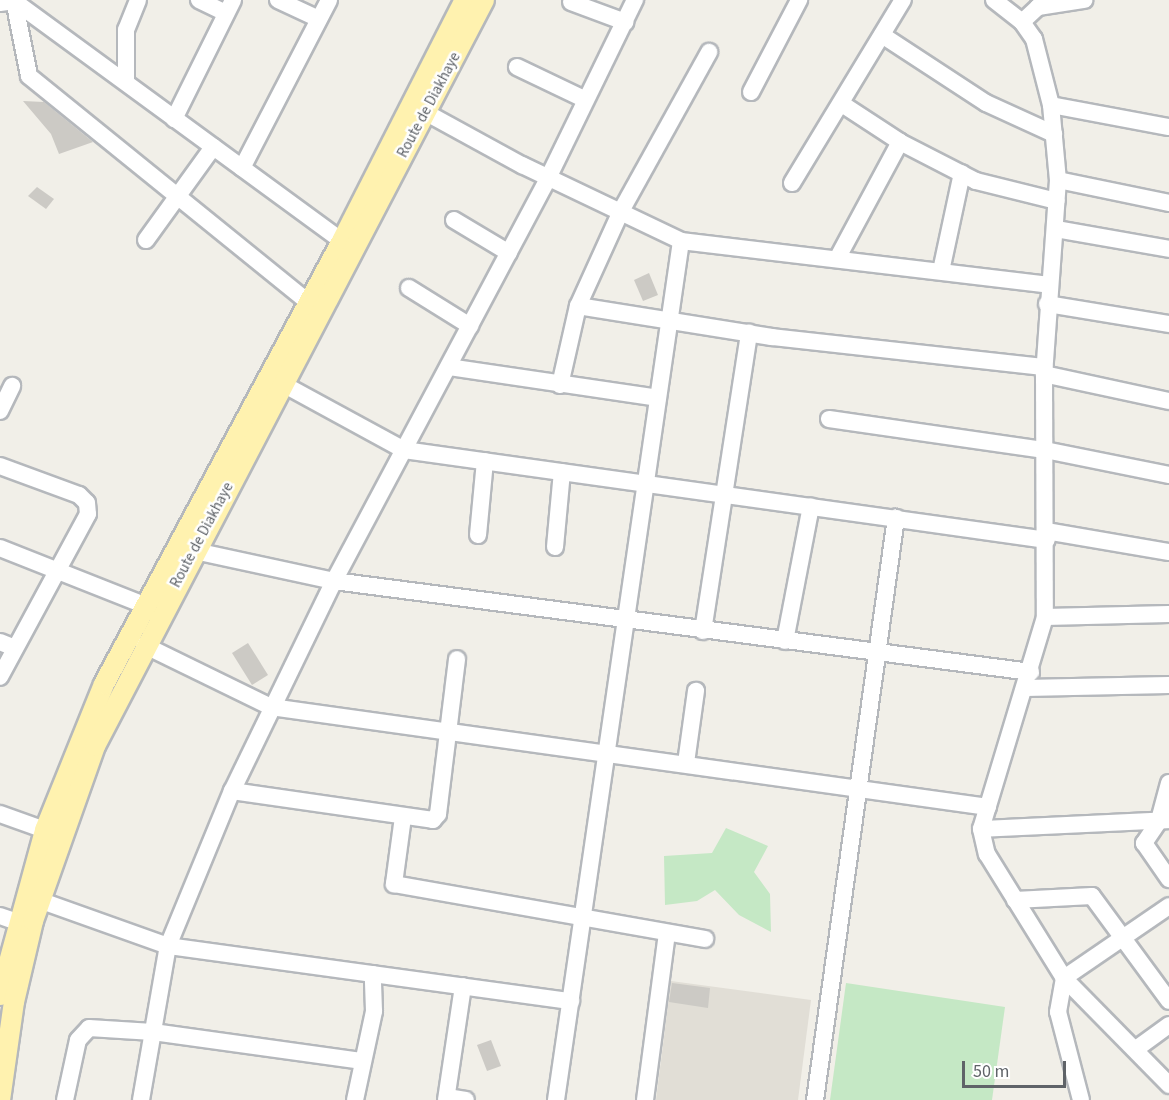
<!DOCTYPE html>
<html>
<head>
<meta charset="utf-8">
<style>
	body { margin:0 }
	#map { position:relative; width:1169px; height:1100px; overflow:hidden; background:#f1efe8; font-family:"Source Sans 3",sans-serif }
	div>[style] { position:absolute }
	.education>* { inset:0; background:#e1ded6 }
	.green>* { inset:0; background:#c5e8c5 }
	.building>* { inset:0; background:#cccac5 }
	.roads { filter:drop-shadow(2px 0 #b5b8bc) drop-shadow(-2px 0 #b5b8bc) drop-shadow(0 2px #b5b8bc) drop-shadow(0 -2px #b5b8bc) }
	.minor>* { height:16px; margin:-8px; padding:0 8px; transform-origin:8px; border-radius:8px; background:#fff }
	.major>* { height:20px; margin:-10px; padding:0 10px; transform-origin:10px; border-radius:10px; background:#fff2af }
	span { translate:-50% -50%; white-space:nowrap; text-align:center; line-height:1.15; -webkit-text-stroke:5px #fff; paint-order:stroke }
	.street-label { font-size:15px; color:#5f6368 }
	.scale { position:absolute; left:962px; top:1061px; width:104px; height:27px; box-sizing:border-box; border:3px solid #5f6368; border-top:0; padding-left:8px; font-size:18px; line-height:21px; white-space:nowrap; color:#5f6368; -webkit-text-stroke:4px #fff; paint-order:stroke }
</style>
</head>
<body>
<div id="map">
	<div class="education">
		<div style="clip-path:polygon(671px 981px,811px 1000px,798px 1100px,656px 1100px)"></div>
	</div>
	<div class="green">
		<div style="clip-path:polygon(726px 828px,768px 846px,754px 872px,770px 894px,771px 932px,739px 915px,715px 890px,697px 901px,665px 905px,664px 856px,712px 853px)"></div>
		<div style="clip-path:polygon(846px 983px,1005px 1007px,992px 1100px,830px 1100px)"></div>
	</div>
	<div class="building">
		<div style="clip-path:polygon(23px 101px,44px 102px,93px 142px,59px 154px,51px 134px)"></div>
		<div style="clip-path:polygon(37px 187px,54px 199px,46px 209px,28px 196px)"></div>
		<div style="clip-path:polygon(649px 273px,658px 295px,643px 301px,634px 280px)"></div>
		<div style="clip-path:polygon(248px 643px,268px 675px,252px 685px,232px 653px)"></div>
		<div style="clip-path:polygon(672px 983px,710px 988px,708px 1008px,669px 1002px)"></div>
		<div style="clip-path:polygon(491px 1040px,501px 1066px,487px 1071px,477px 1045px)"></div>
	</div>
	<div class="roads">
		<div class="minor">
			<div style="left:14px;top:0;width:77px;rotate:78.8deg"></div>
			<div style="left:29px;top:76px;width:359px;rotate:39deg"></div>
			<div style="left:199px;top:0;width:30px;rotate:26deg"></div>
			<div style="left:278px;top:0;width:45px;rotate:24.9deg"></div>
			<div style="left:994px;top:0;width:36px;rotate:38deg"></div>
			<div style="left:1022px;top:22px;width:21px;rotate:55deg"></div>
			<div style="left:1034px;top:39px;width:68px;rotate:75.6deg"></div>
			<div style="left:1051px;top:105px;width:75px;rotate:84.7deg"></div>
			<div style="left:1058px;top:180px;width:195px;rotate:94.1deg"></div>
			<div style="left:1044px;top:374px;width:243px;rotate:89.8deg"></div>
			<div style="left:1045px;top:617px;width:221px;rotate:106.8deg"></div>
			<div style="left:981px;top:829px;width:26px;rotate:77deg"></div>
			<div style="left:987px;top:854px;width:146px;rotate:58.2deg"></div>
			<div style="left:1064px;top:978px;width:150px;rotate:45.5deg"></div>
			<div style="left:571px;top:2px;width:58px;rotate:20.3deg"></div>
			<div style="left:0;top:3px;width:14px;rotate:-8deg"></div>
			<div style="left:14px;top:1px;width:406px;rotate:36.2deg"></div>
			<div style="left:1022px;top:22px;width:22px;rotate:-43deg"></div>
			<div style="left:1038px;top:7px;width:47px;rotate:-8.7deg"></div>
			<div style="left:882px;top:35px;width:124px;rotate:33.2deg"></div>
			<div style="left:986px;top:103px;width:75px;rotate:24.5deg"></div>
			<div style="left:517px;top:67px;width:76px;rotate:25.6deg"></div>
			<div style="left:126px;top:81px;width:51px;rotate:-90deg"></div>
			<div style="left:126px;top:30px;width:32px;rotate:-68deg"></div>
			<div style="left:751px;top:92px;width:104px;rotate:-62.4deg"></div>
			<div style="left:842px;top:104px;width:69px;rotate:33.2deg"></div>
			<div style="left:900px;top:142px;width:85px;rotate:27.2deg"></div>
			<div style="left:976px;top:181px;width:83px;rotate:13.9deg"></div>
			<div style="left:1051px;top:105px;width:120px;rotate:10.6deg"></div>
			<div style="left:425px;top:112px;width:111px;rotate:28.7deg"></div>
			<div style="left:522px;top:165px;width:176px;rotate:25.5deg"></div>
			<div style="left:681px;top:241px;width:371px;rotate:6.8deg"></div>
			<div style="left:174px;top:119px;width:133px;rotate:-63.6deg"></div>
			<div style="left:242px;top:168px;width:189px;rotate:-62.6deg"></div>
			<div style="left:1058px;top:180px;width:113px;rotate:11.7deg"></div>
			<div style="left:792px;top:183px;width:214px;rotate:-58.8deg"></div>
			<div style="left:454px;top:220px;width:64px;rotate:31deg"></div>
			<div style="left:1056px;top:229px;width:115px;rotate:10deg"></div>
			<div style="left:146px;top:240px;width:115px;rotate:-54.2deg"></div>
			<div style="left:837px;top:259px;width:133px;rotate:-61.7deg"></div>
			<div style="left:941px;top:271px;width:100px;rotate:-77.9deg"></div>
			<div style="left:409px;top:288px;width:72px;rotate:31.9deg"></div>
			<div style="left:1047px;top:304px;width:124px;rotate:9.3deg"></div>
			<div style="left:578px;top:306px;width:196px;rotate:9.1deg"></div>
			<div style="left:772px;top:337px;width:274px;rotate:6.3deg"></div>
			<div style="left:449px;top:367px;width:211px;rotate:8.4deg"></div>
			<div style="left:1044px;top:374px;width:128px;rotate:12.2deg"></div>
			<div style="left:283px;top:384px;width:138px;rotate:28.6deg"></div>
			<div style="left:404px;top:450px;width:649px;rotate:7.97deg"></div>
			<div style="left:560px;top:385px;width:81px;rotate:-77.2deg"></div>
			<div style="left:578px;top:306px;width:104px;rotate:-65.6deg"></div>
			<div style="left:621px;top:211px;width:182px;rotate:-61deg"></div>
			<div style="left:0;top:411px;width:28px;rotate:-64deg"></div>
			<div style="left:829px;top:419px;width:218px;rotate:8.2deg"></div>
			<div style="left:1045px;top:450px;width:126px;rotate:11.4deg"></div>
			<div style="left:0;top:466px;width:84px;rotate:20.2deg"></div>
			<div style="left:79px;top:495px;width:11px;rotate:45deg"></div>
			<div style="left:87px;top:503px;width:11px;rotate:85deg"></div>
			<div style="left:88px;top:514px;width:185px;rotate:118.4deg"></div>
			<div style="left:1046px;top:531px;width:125px;rotate:9.7deg"></div>
			<div style="left:478px;top:535px;width:74px;rotate:-84.6deg"></div>
			<div style="left:555px;top:547px;width:75px;rotate:-84.7deg"></div>
			<div style="left:0;top:548px;width:155px;rotate:21.6deg"></div>
			<div style="left:186px;top:549px;width:151px;rotate:12.2deg"></div>
			<div style="left:334px;top:581px;width:703px;rotate:7.44deg"></div>
			<div style="left:1045px;top:617px;width:124px;rotate:-1.4deg"></div>
			<div style="left:703px;top:631px;width:302px;rotate:-81.2deg"></div>
			<div style="left:785px;top:641px;width:137px;rotate:-79.1deg"></div>
			<div style="left:0;top:642px;width:16px;rotate:22deg"></div>
			<div style="left:144px;top:645px;width:141px;rotate:26deg"></div>
			<div style="left:271px;top:707px;width:724px;rotate:7.94deg"></div>
			<div style="left:1025px;top:688px;width:144px;rotate:-1.2deg"></div>
			<div style="left:686px;top:763px;width:73px;rotate:-82.1deg"></div>
			<div style="left:1169px;top:783px;width:39px;rotate:105deg"></div>
			<div style="left:1159px;top:821px;width:27px;rotate:124deg"></div>
			<div style="left:1144px;top:843px;width:44px;rotate:55.2deg"></div>
			<div style="left:232px;top:791px;width:203px;rotate:8.2deg"></div>
			<div style="left:433px;top:820px;width:8px;rotate:-50deg"></div>
			<div style="left:438px;top:814px;width:156px;rotate:-83deg"></div>
			<div style="left:0;top:814px;width:59px;rotate:19.7deg"></div>
			<div style="left:403px;top:817px;width:68px;rotate:97.7deg"></div>
			<div style="left:394px;top:884px;width:316px;rotate:10deg"></div>
			<div style="left:981px;top:829px;width:188px;rotate:-2.7deg"></div>
			<div style="left:39px;top:900px;width:137px;rotate:19.6deg"></div>
			<div style="left:168px;top:946px;width:407px;rotate:7.8deg"></div>
			<div style="left:1015px;top:900px;width:77px;rotate:-3deg"></div>
			<div style="left:1092px;top:896px;width:130px;rotate:53.7deg"></div>
			<div style="left:0;top:916px;width:18px;rotate:19deg"></div>
			<div style="left:1136px;top:1049px;width:41px;rotate:-36deg"></div>
			<div style="left:447px;top:1097px;width:19px;rotate:9deg"></div>
			<div style="left:65px;top:1100px;width:61px;rotate:-77.8deg"></div>
			<div style="left:78px;top:1040px;width:16px;rotate:-47deg"></div>
			<div style="left:89px;top:1028px;width:64px;rotate:3.6deg"></div>
			<div style="left:153px;top:1032px;width:210px;rotate:7.9deg"></div>
			<div style="left:141px;top:1100px;width:156px;rotate:-80.1deg"></div>
			<div style="left:168px;top:946px;width:168px;rotate:-67.6deg"></div>
			<div style="left:232px;top:791px;width:233px;rotate:-64.1deg"></div>
			<div style="left:334px;top:581px;width:461px;rotate:-62deg"></div>
			<div style="left:550px;top:174px;width:194px;rotate:-64deg"></div>
			<div style="left:355px;top:1100px;width:91px;rotate:-77.9deg"></div>
			<div style="left:374px;top:1011px;width:37px;rotate:-92deg"></div>
			<div style="left:446px;top:1100px;width:115px;rotate:-81.5deg"></div>
			<div style="left:556px;top:1100px;width:868px;rotate:-81.72deg"></div>
			<div style="left:645px;top:1100px;width:168px;rotate:-82.5deg"></div>
			<div style="left:815px;top:1100px;width:588px;rotate:-82.08deg"></div>
			<div style="left:1081px;top:1100px;width:91px;rotate:-104.6deg"></div>
			<div style="left:1058px;top:1012px;width:35px;rotate:-80deg"></div>
			<div style="left:1064px;top:978px;width:127px;rotate:-34.4deg"></div>
		</div>
		<div class="major">
			<div style="left:0;top:995px;width:171px;rotate:-74.7deg"></div>
			<div style="left:45px;top:830px;width:157px;rotate:-68deg"></div>
			<div style="left:104px;top:684px;width:503px;rotate:-61.75deg"></div>
			<div style="left:342px;top:241px;width:271px;rotate:-63deg"></div>
			<div style="left:0;top:1100px;width:99px;rotate:-81.9deg"></div>
			<div style="left:14px;top:1002px;width:83px;rotate:-76.8deg"></div>
			<div style="left:33px;top:921px;width:186px;rotate:-70.5deg"></div>
			<div style="left:95px;top:746px;width:841px;rotate:-62.46deg"></div>
		</div>
	</div>
	<div class="street-label">
		<span style="left:429px;top:105px;rotate:-62deg">Route de Diakhaye</span>
		<span style="left:202px;top:535px;rotate:-62deg">Route de Diakhaye</span>
	</div>
	<div class="scale">50 m</div>
</div>
</body>
</html>
